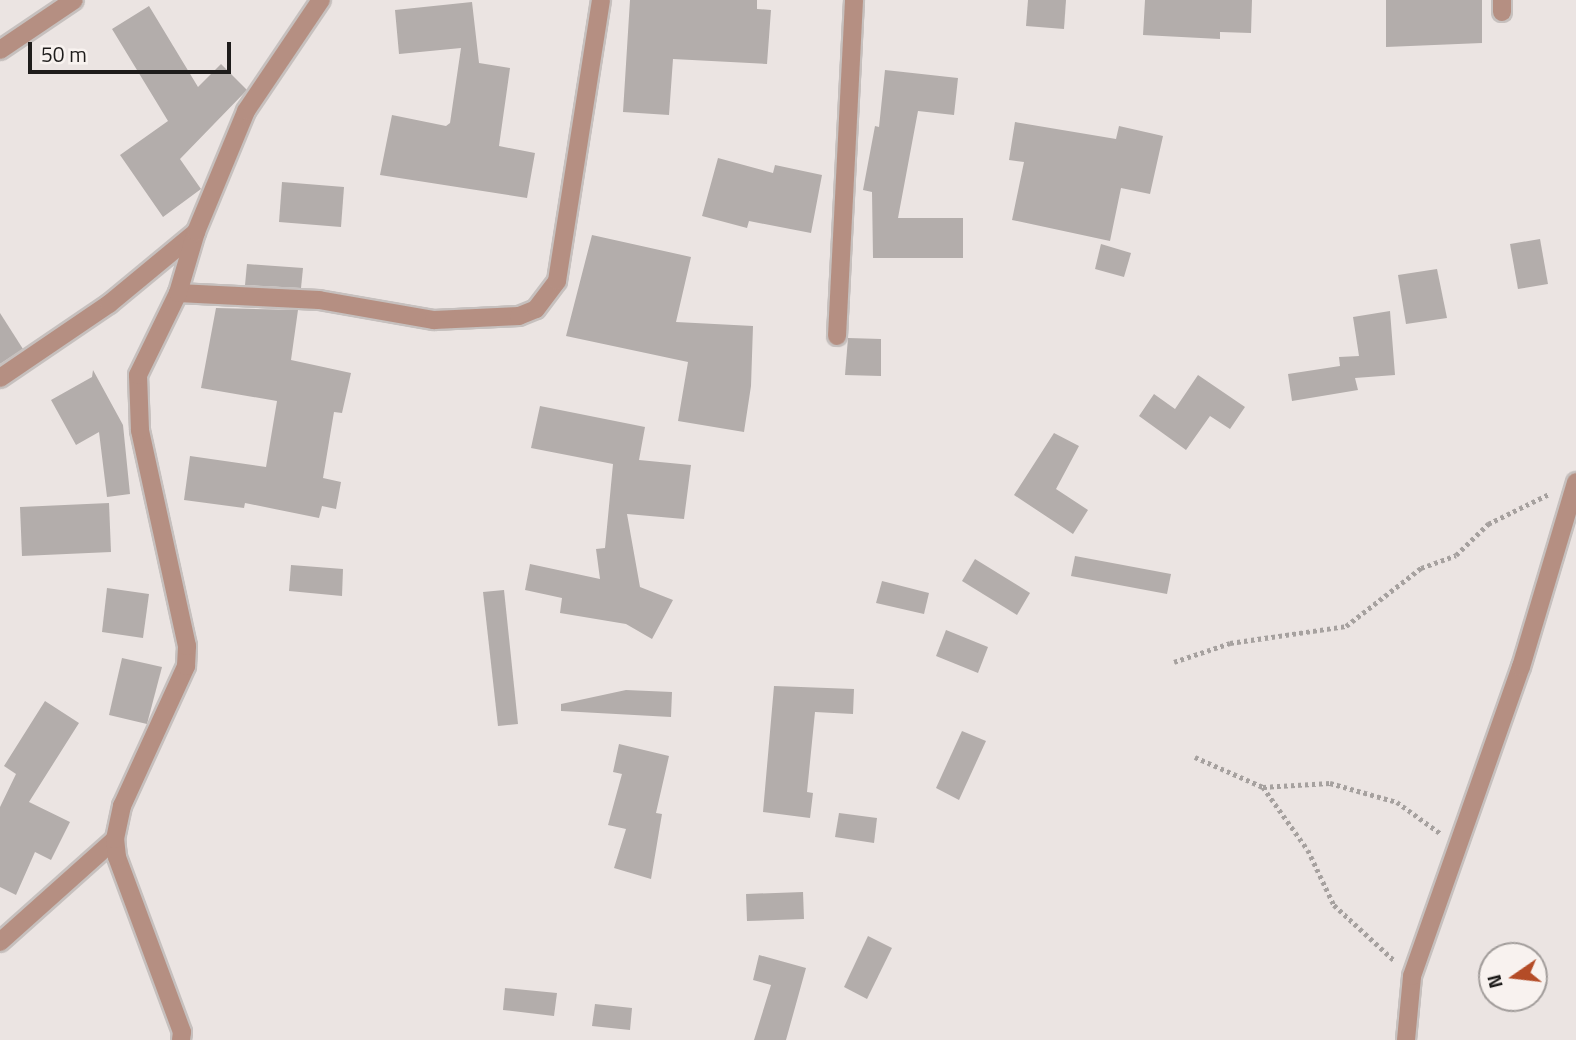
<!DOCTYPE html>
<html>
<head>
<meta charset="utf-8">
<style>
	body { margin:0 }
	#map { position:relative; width:1576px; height:1040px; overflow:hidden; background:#ebe4e2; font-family:"Titillium Web",sans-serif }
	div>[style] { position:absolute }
	.building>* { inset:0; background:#b3adab }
	.path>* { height:4.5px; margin-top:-2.25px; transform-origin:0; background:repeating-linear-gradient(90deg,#a6a19f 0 3.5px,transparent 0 7px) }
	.roads { filter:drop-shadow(2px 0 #c6c0be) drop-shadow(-2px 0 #c6c0be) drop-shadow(0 2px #c6c0be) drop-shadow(0 -2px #c6c0be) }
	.street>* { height:18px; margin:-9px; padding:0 9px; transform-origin:9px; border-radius:9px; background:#b58f82 }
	span { translate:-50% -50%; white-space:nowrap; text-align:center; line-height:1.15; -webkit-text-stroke:6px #f8f2ef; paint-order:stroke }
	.north { position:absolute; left:1478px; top:942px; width:70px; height:70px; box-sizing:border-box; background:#f8f2ef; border:2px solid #a19c9a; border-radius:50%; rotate:256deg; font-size:19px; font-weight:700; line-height:28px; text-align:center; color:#1e1c1b }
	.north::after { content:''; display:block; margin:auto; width:24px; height:32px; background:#b44c27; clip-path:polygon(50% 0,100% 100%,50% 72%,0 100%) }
	.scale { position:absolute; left:28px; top:42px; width:203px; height:32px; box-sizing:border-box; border:4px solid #1e1c1b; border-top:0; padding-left:9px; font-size:21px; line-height:24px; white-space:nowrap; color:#1e1c1b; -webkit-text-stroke:5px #f8f2ef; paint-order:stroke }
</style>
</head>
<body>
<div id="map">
	<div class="building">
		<div style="clip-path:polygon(630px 0,757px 0,757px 9px,771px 10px,767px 64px,673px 59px,669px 115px,623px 112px)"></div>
		<div style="clip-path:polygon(1028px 0,1066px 0,1064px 29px,1026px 26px)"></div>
		<div style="clip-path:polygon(1145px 0,1252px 0,1251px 33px,1220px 32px,1220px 39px,1143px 35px)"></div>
		<div style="clip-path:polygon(1386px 0,1482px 0,1482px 43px,1386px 47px)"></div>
		<div style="clip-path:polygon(472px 2px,479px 63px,510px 68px,499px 146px,535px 153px,527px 198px,380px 175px,392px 115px,446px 126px,450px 123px,461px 48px,399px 54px,395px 10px)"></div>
		<div style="clip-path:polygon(149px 6px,198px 87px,221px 64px,247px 90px,180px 159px,201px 189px,163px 217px,120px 155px,168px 121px,112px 29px)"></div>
		<div style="clip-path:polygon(885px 70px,958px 78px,954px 115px,918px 111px,898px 218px,963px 218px,963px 258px,873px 258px,872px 192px,863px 190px,875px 126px,879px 127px)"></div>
		<div style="clip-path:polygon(1015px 122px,1116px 139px,1119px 126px,1163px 136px,1150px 194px,1121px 188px,1110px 241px,1012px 220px,1024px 162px,1009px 160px)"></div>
		<div style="clip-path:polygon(718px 158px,773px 173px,775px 165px,822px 175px,811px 233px,749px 221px,747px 228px,702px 216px)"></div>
		<div style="clip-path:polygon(282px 182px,344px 187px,341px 227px,279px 222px)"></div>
		<div style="clip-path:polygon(592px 235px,691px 257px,676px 322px,753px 326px,751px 386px,744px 432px,678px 421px,688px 362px,566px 336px)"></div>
		<div style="clip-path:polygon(1540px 239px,1548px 284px,1518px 289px,1510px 244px)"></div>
		<div style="clip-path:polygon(1101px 244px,1131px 253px,1124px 277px,1095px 269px)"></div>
		<div style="clip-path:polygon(247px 264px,303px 268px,301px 288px,245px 285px)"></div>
		<div style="clip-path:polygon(1437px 269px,1447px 318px,1406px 324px,1398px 275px)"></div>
		<div style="clip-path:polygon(216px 308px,298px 310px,291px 360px,351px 373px,342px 413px,334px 412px,323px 478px,341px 482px,336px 509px,322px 506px,319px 518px,245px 503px,244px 508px,184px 500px,190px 456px,266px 467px,277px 401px,201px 388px)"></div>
		<div style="clip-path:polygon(1390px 311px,1395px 375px,1355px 378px,1358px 390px,1292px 401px,1288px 374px,1340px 366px,1339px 357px,1359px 356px,1353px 317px)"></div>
		<div style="clip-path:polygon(0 313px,23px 349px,0 364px)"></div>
		<div style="clip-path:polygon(848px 338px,881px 339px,881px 376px,845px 375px)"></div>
		<div style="clip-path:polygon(93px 370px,123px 425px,130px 494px,107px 497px,99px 432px,76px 445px,51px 400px,92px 377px)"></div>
		<div style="clip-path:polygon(1198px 375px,1245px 407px,1230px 429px,1210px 416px,1186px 450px,1139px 416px,1154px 394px,1175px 409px)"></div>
		<div style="clip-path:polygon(540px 406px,645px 427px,639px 460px,691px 465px,684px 519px,627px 514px,640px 587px,673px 600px,652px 639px,626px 624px,560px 613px,562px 598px,525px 590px,530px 564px,600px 579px,596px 549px,605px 548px,613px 464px,531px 448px)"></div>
		<div style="clip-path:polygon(1054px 433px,1079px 446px,1056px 489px,1088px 510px,1073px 534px,1014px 495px)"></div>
		<div style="clip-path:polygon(109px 503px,111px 552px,22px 556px,20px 507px)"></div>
		<div style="clip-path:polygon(1075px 556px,1171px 574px,1167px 594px,1071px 576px)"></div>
		<div style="clip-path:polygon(975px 559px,1030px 593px,1017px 615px,962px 581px)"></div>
		<div style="clip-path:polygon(291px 565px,343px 569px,342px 596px,289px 591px)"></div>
		<div style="clip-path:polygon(882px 581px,929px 593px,924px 614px,876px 603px)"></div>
		<div style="clip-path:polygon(107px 588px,149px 594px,143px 638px,102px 632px)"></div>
		<div style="clip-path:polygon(504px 590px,518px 724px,498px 726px,483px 592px)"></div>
		<div style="clip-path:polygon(946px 630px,988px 647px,978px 673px,936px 656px)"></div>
		<div style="clip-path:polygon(122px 658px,162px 667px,147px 724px,109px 715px)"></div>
		<div style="clip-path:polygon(774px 686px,854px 689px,853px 714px,815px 712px,807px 792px,813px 793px,810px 818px,763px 812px)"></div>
		<div style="clip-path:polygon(626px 690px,672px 692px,671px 717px,561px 711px,561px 704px)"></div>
		<div style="clip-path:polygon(45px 701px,79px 723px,29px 802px,70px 822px,51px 860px,35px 852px,16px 895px,0 887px,0 807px,16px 774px,4px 766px)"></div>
		<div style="clip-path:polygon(962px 731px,986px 741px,959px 800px,936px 788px)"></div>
		<div style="clip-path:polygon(619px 744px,669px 756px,656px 813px,662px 814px,651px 879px,614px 868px,626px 829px,608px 825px,622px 774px,613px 772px)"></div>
		<div style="clip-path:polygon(839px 813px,877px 818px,874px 843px,835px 837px)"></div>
		<div style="clip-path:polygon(803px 892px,804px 919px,747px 921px,746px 894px)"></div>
		<div style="clip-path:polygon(868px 936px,892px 948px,867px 999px,844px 987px)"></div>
		<div style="clip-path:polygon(759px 955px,806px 968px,786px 1040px,754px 1040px,771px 985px,753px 980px)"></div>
		<div style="clip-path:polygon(505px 988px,557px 993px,554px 1016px,503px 1010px)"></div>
		<div style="clip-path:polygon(595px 1004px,632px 1008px,630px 1030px,592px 1026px)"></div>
	</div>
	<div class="path">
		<div style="left:1174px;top:662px;width:59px;rotate:-18.7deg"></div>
		<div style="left:1230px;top:643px;width:117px;rotate:-8.3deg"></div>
		<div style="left:1346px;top:626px;width:95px;rotate:-37.7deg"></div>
		<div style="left:1421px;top:568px;width:37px;rotate:-20deg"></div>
		<div style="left:1456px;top:555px;width:45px;rotate:-44.1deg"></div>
		<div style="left:1488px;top:524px;width:68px;rotate:-26.2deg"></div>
		<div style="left:1195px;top:757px;width:74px;rotate:23.8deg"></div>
		<div style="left:1263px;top:787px;width:77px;rotate:54.5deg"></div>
		<div style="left:1308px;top:850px;width:61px;rotate:64.7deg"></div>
		<div style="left:1334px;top:905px;width:83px;rotate:42.6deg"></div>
		<div style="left:1263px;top:787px;width:67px;rotate:-3.4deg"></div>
		<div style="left:1330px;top:783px;width:70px;rotate:15.8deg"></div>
		<div style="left:1397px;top:802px;width:53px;rotate:35.8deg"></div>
	</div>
	<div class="roads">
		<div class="street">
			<div style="left:1502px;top:12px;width:12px;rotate:-90deg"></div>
			<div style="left:0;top:50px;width:89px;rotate:-34deg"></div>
			<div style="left:178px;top:293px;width:141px;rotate:2.8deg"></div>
			<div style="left:319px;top:300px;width:117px;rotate:9.9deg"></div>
			<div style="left:434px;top:320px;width:85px;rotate:-2.7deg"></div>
			<div style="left:519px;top:316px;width:18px;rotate:-22deg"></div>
			<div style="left:536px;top:309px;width:35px;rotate:-53deg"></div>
			<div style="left:557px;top:281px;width:284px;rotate:-81.1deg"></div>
			<div style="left:837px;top:336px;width:336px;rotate:-87.1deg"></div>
			<div style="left:0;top:378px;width:132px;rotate:-34.2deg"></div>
			<div style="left:109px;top:304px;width:113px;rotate:-39.6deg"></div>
			<div style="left:0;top:942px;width:154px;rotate:-41.8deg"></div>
			<div style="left:181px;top:1040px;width:8px;rotate:-83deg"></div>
			<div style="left:182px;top:1032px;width:187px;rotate:-110.4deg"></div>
			<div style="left:117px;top:857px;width:18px;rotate:-96deg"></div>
			<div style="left:115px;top:839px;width:34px;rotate:-78deg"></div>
			<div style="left:122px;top:806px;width:154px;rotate:-65.4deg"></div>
			<div style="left:186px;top:666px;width:20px;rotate:-87deg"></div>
			<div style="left:187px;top:646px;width:221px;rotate:-102.3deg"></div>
			<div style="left:140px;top:430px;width:55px;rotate:-92.1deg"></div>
			<div style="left:138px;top:375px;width:91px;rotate:-64deg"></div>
			<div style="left:178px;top:293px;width:64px;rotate:-73.6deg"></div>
			<div style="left:196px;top:232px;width:131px;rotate:-67.5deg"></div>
			<div style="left:246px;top:111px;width:134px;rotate:-56deg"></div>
			<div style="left:1406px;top:1040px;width:64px;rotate:-84.6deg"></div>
			<div style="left:1412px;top:976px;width:328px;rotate:-70.6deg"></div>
			<div style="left:1521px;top:667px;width:193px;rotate:-73.4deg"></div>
		</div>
	</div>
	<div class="north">N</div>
	<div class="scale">50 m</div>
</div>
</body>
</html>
